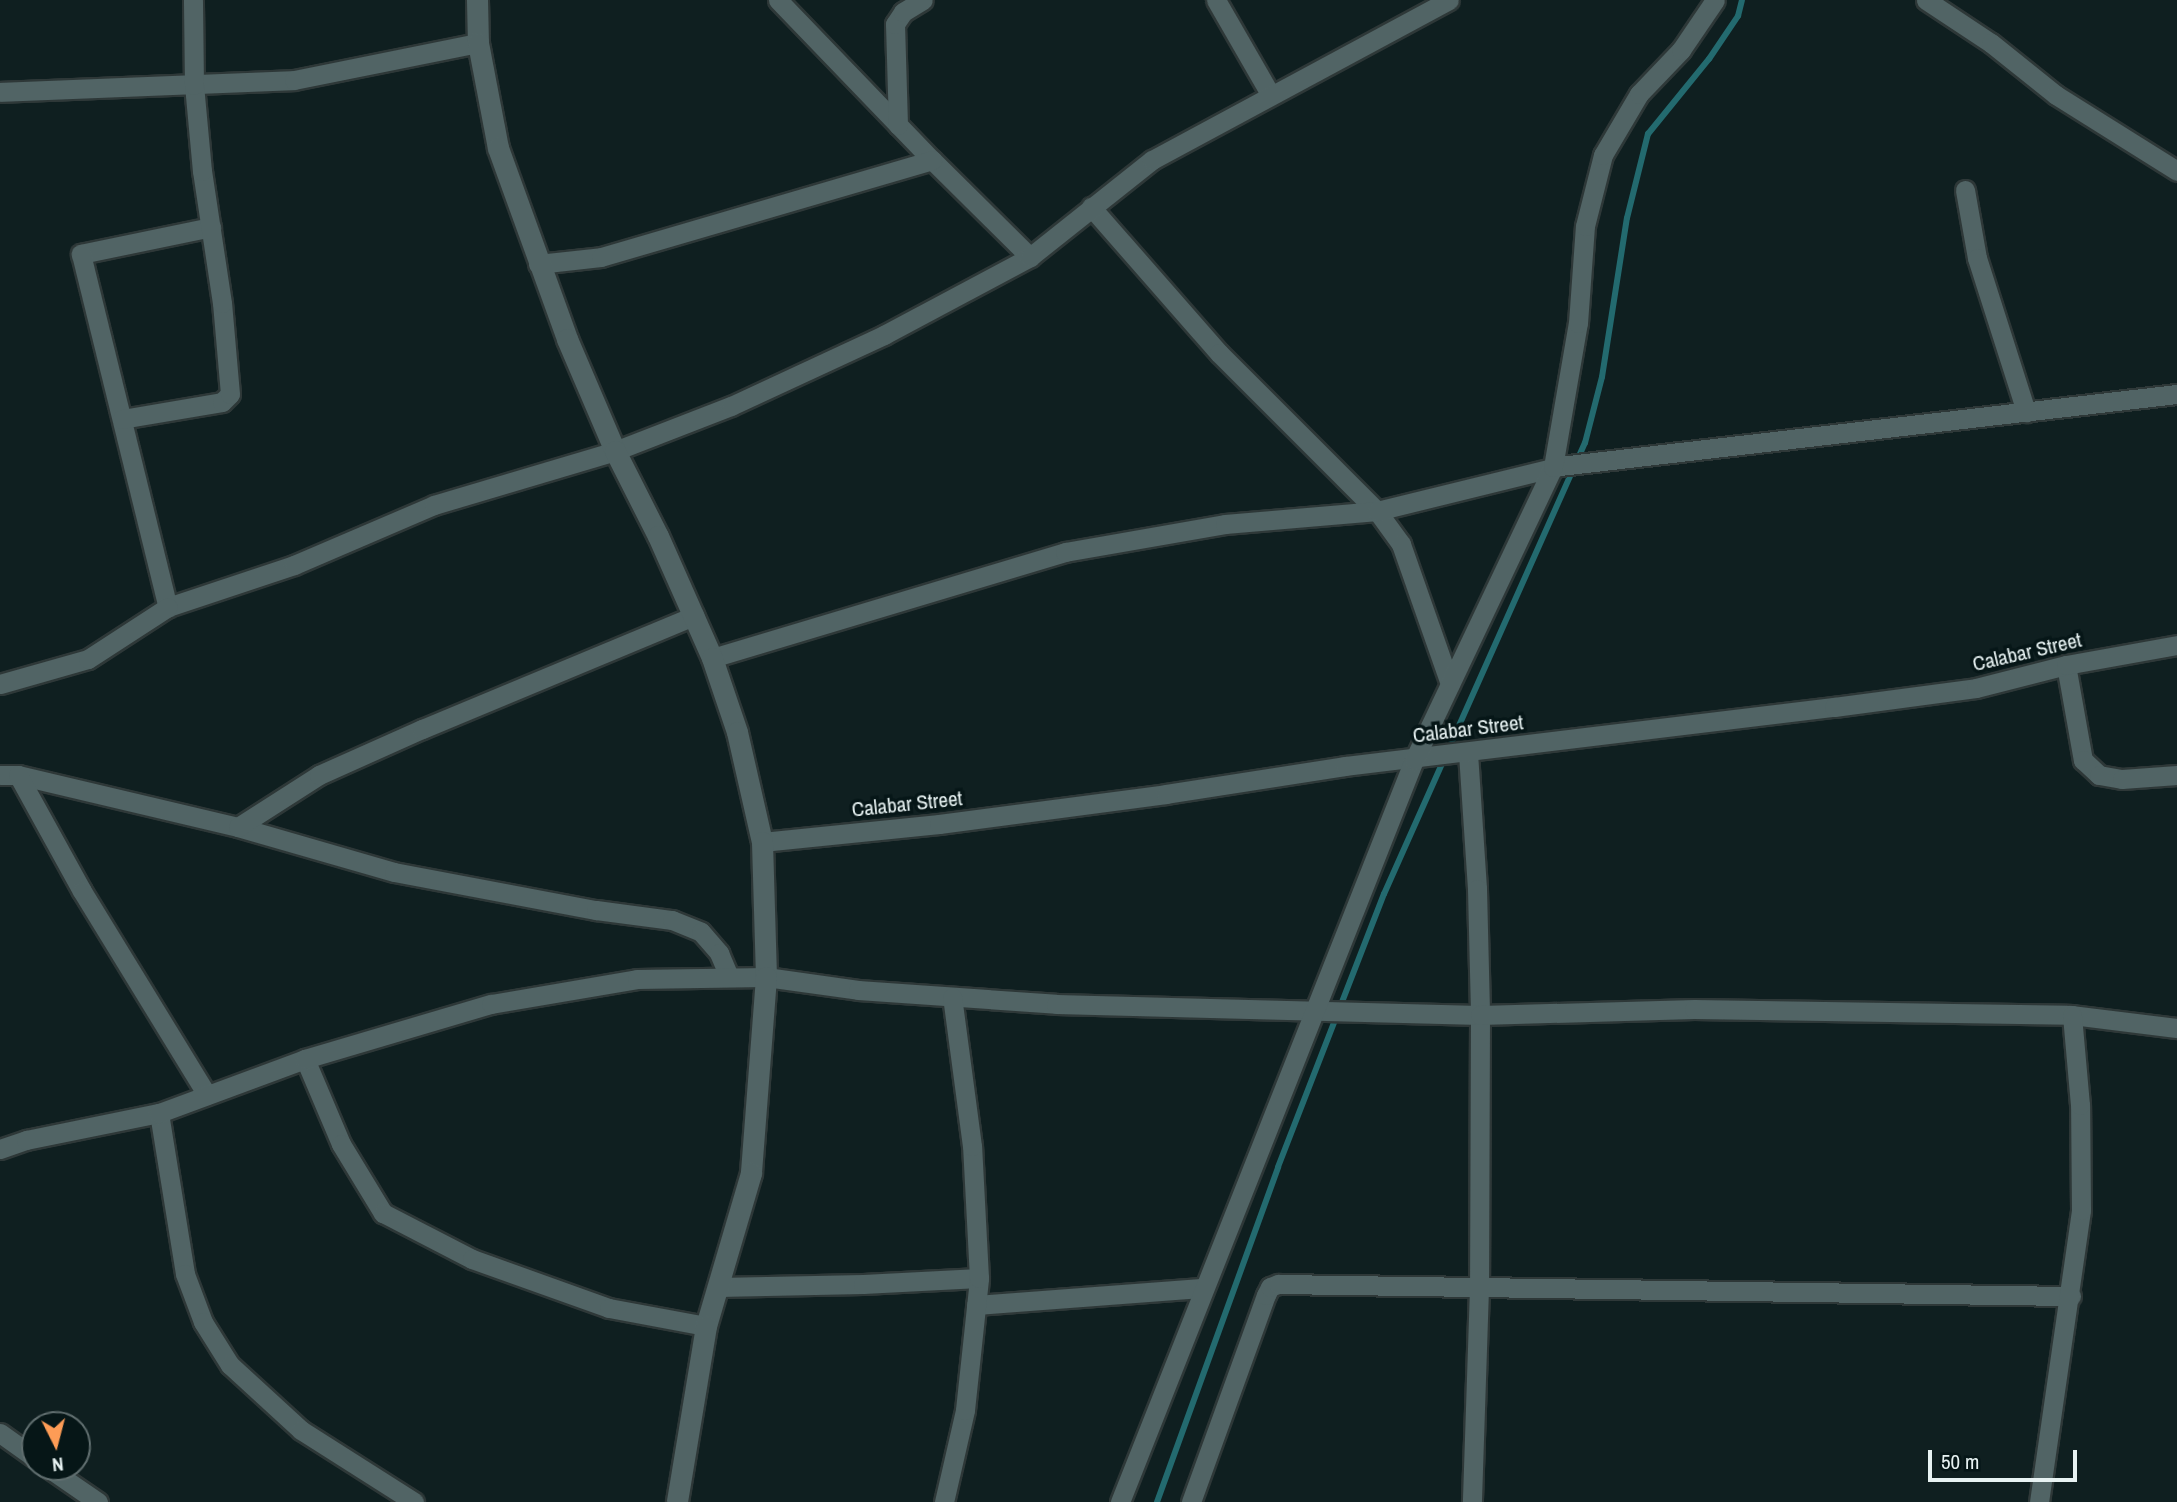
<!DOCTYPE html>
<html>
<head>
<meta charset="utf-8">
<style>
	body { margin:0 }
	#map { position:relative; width:2177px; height:1502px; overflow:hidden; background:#0f1f20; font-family:"Archivo Narrow",sans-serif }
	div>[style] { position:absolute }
	.stream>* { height:6px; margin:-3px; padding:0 3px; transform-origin:3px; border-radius:3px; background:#236a6f }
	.roads { filter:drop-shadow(2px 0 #2e3838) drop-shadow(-2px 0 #2e3838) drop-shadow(0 2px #2e3838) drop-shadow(0 -2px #2e3838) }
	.minor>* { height:19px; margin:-9.5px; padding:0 9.5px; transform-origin:9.5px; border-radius:9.5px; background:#516465 }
	.tertiary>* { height:21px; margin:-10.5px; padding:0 10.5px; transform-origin:10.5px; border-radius:10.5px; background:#516465 }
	span { translate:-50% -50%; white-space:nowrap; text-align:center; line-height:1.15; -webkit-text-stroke:7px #061617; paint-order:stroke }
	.street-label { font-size:21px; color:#e7f2f2 }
	.north { position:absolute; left:21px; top:1411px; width:70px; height:70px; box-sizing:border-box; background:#061617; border:2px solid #606e6f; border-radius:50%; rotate:174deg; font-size:19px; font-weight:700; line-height:28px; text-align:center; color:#e7f2f2 }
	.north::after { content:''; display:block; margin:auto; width:24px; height:32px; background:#fd9c56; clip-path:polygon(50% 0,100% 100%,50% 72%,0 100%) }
	.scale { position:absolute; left:1928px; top:1450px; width:149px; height:32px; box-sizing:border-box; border:4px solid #e7f2f2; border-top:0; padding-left:9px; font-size:21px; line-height:24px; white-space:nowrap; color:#e7f2f2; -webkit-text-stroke:5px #061617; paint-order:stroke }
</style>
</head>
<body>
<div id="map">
	<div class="stream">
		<div style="left:1157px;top:1502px;width:356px;rotate:-70.1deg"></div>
		<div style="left:1278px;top:1167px;width:293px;rotate:-68.8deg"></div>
		<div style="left:1384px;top:894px;width:494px;rotate:-66deg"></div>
		<div style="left:1585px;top:443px;width:68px;rotate:-75.6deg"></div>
		<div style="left:1602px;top:377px;width:161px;rotate:-81.1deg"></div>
		<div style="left:1627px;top:218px;width:87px;rotate:-76deg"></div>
		<div style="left:1648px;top:134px;width:97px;rotate:-50.9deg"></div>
		<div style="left:1709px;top:59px;width:52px;rotate:-56deg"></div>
		<div style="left:1738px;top:16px;width:16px;rotate:-76deg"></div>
	</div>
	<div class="roads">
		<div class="minor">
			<div style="left:778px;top:0;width:222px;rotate:46.1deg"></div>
			<div style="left:932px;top:160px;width:138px;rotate:44.7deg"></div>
			<div style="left:1216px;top:0;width:108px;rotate:60.1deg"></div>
			<div style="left:1926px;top:0;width:78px;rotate:33.5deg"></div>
			<div style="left:1991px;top:43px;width:83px;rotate:38.7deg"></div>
			<div style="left:2056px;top:95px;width:143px;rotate:32.1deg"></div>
			<div style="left:0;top:92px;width:294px;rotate:-2.3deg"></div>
			<div style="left:294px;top:80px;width:188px;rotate:-11.4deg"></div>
			<div style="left:898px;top:125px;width:101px;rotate:-91.7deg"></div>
			<div style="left:895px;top:24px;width:14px;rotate:-56deg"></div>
			<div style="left:903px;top:12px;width:23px;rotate:-31deg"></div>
			<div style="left:1965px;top:190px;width:69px;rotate:80deg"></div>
			<div style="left:1977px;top:258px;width:162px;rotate:72.3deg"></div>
			<div style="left:1091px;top:207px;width:194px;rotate:48.8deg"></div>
			<div style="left:1219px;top:353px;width:223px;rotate:45deg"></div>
			<div style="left:1377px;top:511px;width:41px;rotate:54deg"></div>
			<div style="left:1401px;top:544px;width:148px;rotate:70.7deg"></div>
			<div style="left:211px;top:227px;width:133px;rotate:168.3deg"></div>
			<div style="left:81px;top:254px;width:364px;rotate:76.2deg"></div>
			<div style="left:168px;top:607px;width:133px;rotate:-18.4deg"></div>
			<div style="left:294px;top:565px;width:152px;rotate:-23.2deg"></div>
			<div style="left:434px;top:505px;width:189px;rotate:-16.6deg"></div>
			<div style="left:615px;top:451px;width:124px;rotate:-21.2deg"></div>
			<div style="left:731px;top:406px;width:169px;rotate:-24.9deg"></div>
			<div style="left:884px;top:335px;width:166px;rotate:-28.1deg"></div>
			<div style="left:1030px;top:257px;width:156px;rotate:-38.5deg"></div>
			<div style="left:1152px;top:160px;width:337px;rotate:-28.3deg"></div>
			<div style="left:538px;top:264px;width:63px;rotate:-6.3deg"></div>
			<div style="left:601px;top:257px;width:345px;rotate:-16.3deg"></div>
			<div style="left:122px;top:419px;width:101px;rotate:-9.6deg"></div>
			<div style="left:222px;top:402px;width:11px;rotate:-45deg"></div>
			<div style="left:230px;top:394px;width:91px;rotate:-95deg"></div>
			<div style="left:222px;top:303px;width:134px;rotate:-98.6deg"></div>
			<div style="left:202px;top:171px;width:86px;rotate:-95.3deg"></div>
			<div style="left:194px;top:85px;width:85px;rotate:-90.7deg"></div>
			<div style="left:712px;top:658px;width:369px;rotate:-16.7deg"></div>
			<div style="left:1065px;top:552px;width:162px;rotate:-9.9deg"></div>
			<div style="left:1225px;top:524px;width:153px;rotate:-4.9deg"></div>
			<div style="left:1377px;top:511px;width:188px;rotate:-13.8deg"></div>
			<div style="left:1560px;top:466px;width:621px;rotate:-6.66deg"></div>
			<div style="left:2066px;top:665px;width:97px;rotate:79.9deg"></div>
			<div style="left:2083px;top:760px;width:22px;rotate:43deg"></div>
			<div style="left:2099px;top:775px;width:23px;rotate:10deg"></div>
			<div style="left:2122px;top:779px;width:55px;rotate:-4.2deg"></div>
			<div style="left:0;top:684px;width:91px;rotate:-15.9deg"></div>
			<div style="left:88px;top:659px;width:95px;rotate:-33deg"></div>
			<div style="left:1468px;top:753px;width:136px;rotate:86.2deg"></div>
			<div style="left:1477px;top:889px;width:126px;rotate:88.6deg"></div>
			<div style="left:1480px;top:1015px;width:273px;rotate:90.2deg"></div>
			<div style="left:1479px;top:1288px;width:214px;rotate:91.9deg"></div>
			<div style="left:0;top:775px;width:18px"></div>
			<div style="left:18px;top:775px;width:226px;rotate:13.3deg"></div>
			<div style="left:238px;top:827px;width:162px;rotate:16.1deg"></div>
			<div style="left:394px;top:872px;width:206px;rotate:10.7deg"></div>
			<div style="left:596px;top:910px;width:77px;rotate:7.5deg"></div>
			<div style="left:672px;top:920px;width:31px;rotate:22deg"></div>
			<div style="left:701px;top:932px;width:28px;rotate:49deg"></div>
			<div style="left:719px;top:953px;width:25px;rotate:67deg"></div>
			<div style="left:18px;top:775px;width:132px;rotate:61.1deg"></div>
			<div style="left:82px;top:891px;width:239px;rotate:58.5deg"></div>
			<div style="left:238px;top:827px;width:96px;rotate:-32.7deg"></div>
			<div style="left:319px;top:775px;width:113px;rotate:-24.1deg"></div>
			<div style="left:422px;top:729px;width:295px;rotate:-22.6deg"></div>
			<div style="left:762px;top:842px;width:178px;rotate:-5.8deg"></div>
			<div style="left:939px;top:824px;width:229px;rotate:-7.5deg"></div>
			<div style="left:1166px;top:794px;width:181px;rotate:-8.9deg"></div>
			<div style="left:1345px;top:766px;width:493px;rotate:-6.9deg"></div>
			<div style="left:1834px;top:707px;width:143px;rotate:-7.6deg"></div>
			<div style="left:1976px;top:688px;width:93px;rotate:-14.3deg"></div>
			<div style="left:2066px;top:665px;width:113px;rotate:-10.2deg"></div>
			<div style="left:305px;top:1059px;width:92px;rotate:67deg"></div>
			<div style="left:341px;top:1144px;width:81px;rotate:58.7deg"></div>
			<div style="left:383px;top:1213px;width:100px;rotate:27.3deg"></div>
			<div style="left:472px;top:1259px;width:145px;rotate:19.7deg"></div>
			<div style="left:609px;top:1308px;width:99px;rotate:10.5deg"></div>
			<div style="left:159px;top:1113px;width:163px;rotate:80.8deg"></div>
			<div style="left:185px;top:1274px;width:51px;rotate:69.4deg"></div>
			<div style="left:203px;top:1322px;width:51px;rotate:57.9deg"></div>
			<div style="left:230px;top:1365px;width:96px;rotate:42.5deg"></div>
			<div style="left:301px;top:1430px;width:134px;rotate:32.5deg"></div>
			<div style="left:0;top:1149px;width:28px;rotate:-19deg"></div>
			<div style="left:26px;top:1140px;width:136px;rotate:-11.5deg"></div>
			<div style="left:159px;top:1113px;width:156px;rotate:-20.3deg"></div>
			<div style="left:305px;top:1059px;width:194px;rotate:-16.5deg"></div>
			<div style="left:491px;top:1004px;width:148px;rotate:-9.7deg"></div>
			<div style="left:637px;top:979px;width:129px;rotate:-0.9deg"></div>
			<div style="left:766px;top:977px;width:93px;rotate:8deg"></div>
			<div style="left:858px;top:990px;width:198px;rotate:4deg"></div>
			<div style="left:1056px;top:1004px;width:424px;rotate:1.5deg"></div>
			<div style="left:1480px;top:1015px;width:214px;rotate:-1.6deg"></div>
			<div style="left:1694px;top:1009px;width:378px;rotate:0.9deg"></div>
			<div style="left:2072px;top:1015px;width:106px;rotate:7.1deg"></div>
			<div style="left:718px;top:1287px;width:145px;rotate:-1.2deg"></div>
			<div style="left:863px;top:1284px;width:116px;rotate:-3deg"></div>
			<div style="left:976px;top:1305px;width:229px;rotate:-4.3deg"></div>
			<div style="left:0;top:1433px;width:43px;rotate:35.5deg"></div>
			<div style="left:47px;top:1467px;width:62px;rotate:34.5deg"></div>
			<div style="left:944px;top:1502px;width:94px;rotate:-77.1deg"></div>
			<div style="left:965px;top:1410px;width:133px;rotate:-83.9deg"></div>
			<div style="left:979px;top:1278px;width:132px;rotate:-93deg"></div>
			<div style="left:972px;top:1146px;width:150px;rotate:-97.6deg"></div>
			<div style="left:1120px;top:1502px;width:798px;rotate:-68.39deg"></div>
			<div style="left:1414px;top:760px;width:324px;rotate:-64.6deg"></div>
			<div style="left:1553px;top:467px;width:146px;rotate:-80.2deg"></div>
			<div style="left:1578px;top:323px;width:97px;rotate:-85.9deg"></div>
			<div style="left:1585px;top:226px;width:73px;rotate:-75.8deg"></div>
			<div style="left:1603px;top:155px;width:71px;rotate:-59.5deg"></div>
			<div style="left:1639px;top:94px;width:61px;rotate:-46.3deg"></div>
			<div style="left:1681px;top:50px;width:60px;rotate:-55.8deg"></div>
			<div style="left:1191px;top:1502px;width:220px;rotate:-70.1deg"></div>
			<div style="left:1266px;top:1295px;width:9px;rotate:-63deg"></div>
			<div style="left:1270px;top:1287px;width:9px;rotate:-21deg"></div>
			<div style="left:1278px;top:1284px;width:793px;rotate:0.87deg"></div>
			<div style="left:2039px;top:1502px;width:295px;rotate:-81.8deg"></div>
			<div style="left:2081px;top:1210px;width:105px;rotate:-90.5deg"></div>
			<div style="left:2080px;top:1105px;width:90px;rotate:-95.1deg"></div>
		</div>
		<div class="tertiary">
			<div style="left:477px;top:0;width:43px;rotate:88.7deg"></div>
			<div style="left:478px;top:43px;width:107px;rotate:79.2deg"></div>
			<div style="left:498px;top:148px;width:203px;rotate:70.1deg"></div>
			<div style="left:567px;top:339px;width:122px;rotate:66.8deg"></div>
			<div style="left:615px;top:451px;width:95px;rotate:63.2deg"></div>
			<div style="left:658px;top:536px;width:133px;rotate:66.1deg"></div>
			<div style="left:712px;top:658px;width:78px;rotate:71.3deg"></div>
			<div style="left:737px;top:732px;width:113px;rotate:77.2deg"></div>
			<div style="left:762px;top:842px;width:135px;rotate:88.3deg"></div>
			<div style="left:766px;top:977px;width:197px;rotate:94.4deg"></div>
			<div style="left:751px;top:1173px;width:159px;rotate:106.4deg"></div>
			<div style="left:706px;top:1326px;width:178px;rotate:99.4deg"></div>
		</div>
	</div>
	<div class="street-label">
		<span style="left:2027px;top:652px;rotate:-13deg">Calabar Street</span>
		<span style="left:1468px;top:729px;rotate:-7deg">Calabar Street</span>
		<span style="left:907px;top:804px;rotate:-6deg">Calabar Street</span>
	</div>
	<div class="north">N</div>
	<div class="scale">50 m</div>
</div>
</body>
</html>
